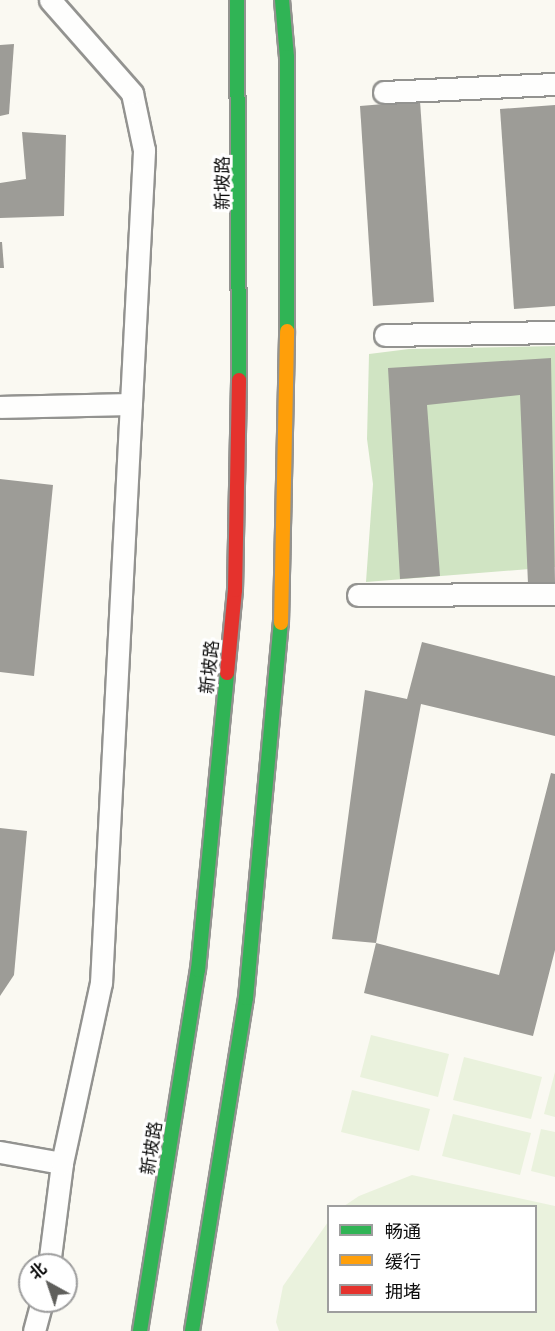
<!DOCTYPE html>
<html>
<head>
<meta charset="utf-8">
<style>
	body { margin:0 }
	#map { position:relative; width:555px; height:1331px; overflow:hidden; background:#faf9f2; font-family:"Playfair Display","Noto Sans SC",serif }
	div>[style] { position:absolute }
	.forest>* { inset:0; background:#d0e4c3 }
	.pitch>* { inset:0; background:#eaf2dd }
	.building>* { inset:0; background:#9d9c97 }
	.roads { filter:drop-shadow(2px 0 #939390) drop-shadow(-2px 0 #939390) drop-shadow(0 2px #939390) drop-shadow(0 -2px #939390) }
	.street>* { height:21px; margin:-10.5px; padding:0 10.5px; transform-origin:10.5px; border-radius:10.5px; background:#fefefd }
	.fast>* { height:14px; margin:-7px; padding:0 7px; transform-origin:7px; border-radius:7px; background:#30b455 }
	.slow>* { height:14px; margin:-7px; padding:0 7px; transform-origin:7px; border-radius:7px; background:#ff9f0a }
	.jam>* { height:14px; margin:-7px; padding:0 7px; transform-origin:7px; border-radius:7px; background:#e5322d }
	span { translate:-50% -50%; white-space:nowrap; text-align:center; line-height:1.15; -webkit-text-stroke:6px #fff; paint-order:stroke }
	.street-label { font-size:18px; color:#0c0c0c }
	.legend { position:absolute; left:327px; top:1205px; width:210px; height:108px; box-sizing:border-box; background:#fff; border:2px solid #9e9e9e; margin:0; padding:8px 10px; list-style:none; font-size:18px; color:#0c0c0c }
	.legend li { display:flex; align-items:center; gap:12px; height:30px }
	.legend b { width:30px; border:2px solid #9e9e9e }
	.north { position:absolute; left:18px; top:1253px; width:60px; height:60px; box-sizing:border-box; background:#fff; border:2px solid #9e9e9e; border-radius:50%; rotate:320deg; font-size:16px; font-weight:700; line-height:24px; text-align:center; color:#0c0c0c }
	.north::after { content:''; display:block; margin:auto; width:21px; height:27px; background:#5f5f5c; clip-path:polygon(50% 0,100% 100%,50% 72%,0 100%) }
</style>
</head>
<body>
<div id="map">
	<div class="forest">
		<div style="clip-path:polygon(555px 346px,555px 567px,366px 582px,373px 484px,367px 439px,369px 354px,409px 349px)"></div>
	</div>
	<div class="pitch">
		<div style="clip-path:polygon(371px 1035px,449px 1054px,438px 1097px,360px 1077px)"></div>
		<div style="clip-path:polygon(464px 1057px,542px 1077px,531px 1119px,453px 1100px)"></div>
		<div style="clip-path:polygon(555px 1072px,555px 1117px,544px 1114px)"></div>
		<div style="clip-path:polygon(352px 1090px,430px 1109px,419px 1151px,341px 1132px)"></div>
		<div style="clip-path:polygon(453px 1114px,531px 1133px,520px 1175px,442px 1156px)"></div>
		<div style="clip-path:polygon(541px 1129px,555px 1132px,555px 1177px,531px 1171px)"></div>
		<div style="clip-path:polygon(412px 1175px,555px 1206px,555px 1331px,279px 1331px,276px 1322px,283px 1286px,328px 1222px,328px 1312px,536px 1312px,536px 1206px,344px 1206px,359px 1196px)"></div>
	</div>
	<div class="building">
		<div style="clip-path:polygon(14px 44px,9px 114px,0 116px,0 45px)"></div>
		<div style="clip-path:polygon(420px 101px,434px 302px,373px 306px,360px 106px)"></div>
		<div style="clip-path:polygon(555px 105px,555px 306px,514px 309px,500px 109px)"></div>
		<div style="clip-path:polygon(22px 132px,66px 135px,64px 216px,0 218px,0 183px,26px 179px)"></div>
		<div style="clip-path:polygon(0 242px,2px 242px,4px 268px,0 268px)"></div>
		<div style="clip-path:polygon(551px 358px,555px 582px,528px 584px,520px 395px,427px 405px,440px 576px,400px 579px,388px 368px)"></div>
		<div style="clip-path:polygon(0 479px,53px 485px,34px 676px,0 672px)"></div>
		<div style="clip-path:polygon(422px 642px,555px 676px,555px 736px,421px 704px,376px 943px,332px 939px,365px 690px,407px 699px)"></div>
		<div style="clip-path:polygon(551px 773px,555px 774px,555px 950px,533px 1036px,364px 993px,376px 943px,499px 975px)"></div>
		<div style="clip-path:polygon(0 828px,27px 831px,14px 975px,0 996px)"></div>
	</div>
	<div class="roads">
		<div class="street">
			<div style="left:384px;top:92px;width:171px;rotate:-2.7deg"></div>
			<div style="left:385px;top:335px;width:170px;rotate:-1deg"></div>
			<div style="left:0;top:407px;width:131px;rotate:-1.3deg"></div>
			<div style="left:358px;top:595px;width:197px;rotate:-0.3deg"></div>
			<div style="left:0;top:1152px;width:63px;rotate:10.1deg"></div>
			<div style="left:49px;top:1265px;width:103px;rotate:-82.7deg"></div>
			<div style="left:62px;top:1163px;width:184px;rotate:-77.8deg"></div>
			<div style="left:101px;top:983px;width:834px;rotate:-87.04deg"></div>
			<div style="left:144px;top:150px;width:58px;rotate:-101.9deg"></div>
			<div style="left:132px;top:93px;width:124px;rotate:-131.4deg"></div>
			<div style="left:34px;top:1331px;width:31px;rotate:-75deg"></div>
		</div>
		<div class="fast">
			<div style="left:237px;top:0;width:380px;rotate:89.7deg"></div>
			<div style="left:282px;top:0;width:57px;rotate:85deg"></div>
			<div style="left:287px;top:57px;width:274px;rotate:90deg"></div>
			<div style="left:140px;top:1331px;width:366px;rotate:-80.9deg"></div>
			<div style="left:198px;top:970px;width:298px;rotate:-84.4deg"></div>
			<div style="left:192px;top:1331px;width:337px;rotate:-80.8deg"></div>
			<div style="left:246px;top:998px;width:377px;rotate:-84.7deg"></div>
		</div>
		<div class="slow">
			<div style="left:281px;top:623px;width:292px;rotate:-88.8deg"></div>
		</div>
		<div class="jam">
			<div style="left:227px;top:673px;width:83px;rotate:-84.5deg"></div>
			<div style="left:235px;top:590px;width:210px;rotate:-88.9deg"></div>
		</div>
	</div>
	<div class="street-label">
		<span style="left:222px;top:183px;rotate:-90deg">新坡路</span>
		<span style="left:209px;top:667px;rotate:-84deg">新坡路</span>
		<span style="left:151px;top:1148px;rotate:-81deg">新坡路</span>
	</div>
	<ul class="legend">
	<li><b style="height:8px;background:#30b455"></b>畅通</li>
	<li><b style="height:8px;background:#ff9f0a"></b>缓行</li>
	<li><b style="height:8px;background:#e5322d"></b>拥堵</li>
	</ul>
	<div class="north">北</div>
</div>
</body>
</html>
